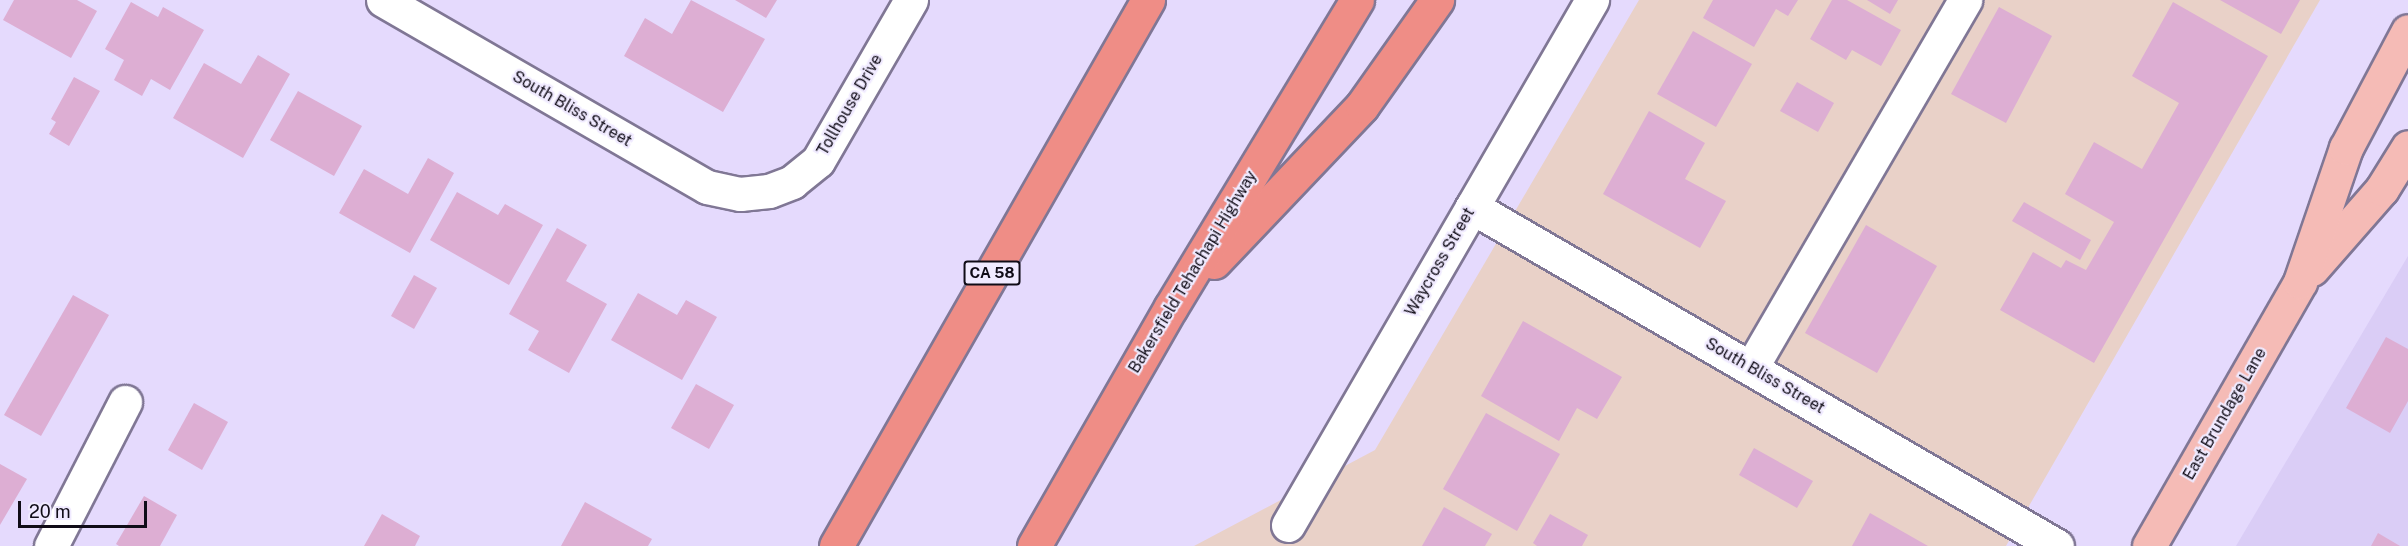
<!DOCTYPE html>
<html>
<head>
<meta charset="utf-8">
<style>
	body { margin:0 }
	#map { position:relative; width:2408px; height:546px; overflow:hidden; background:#e5dafd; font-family:"Public Sans",sans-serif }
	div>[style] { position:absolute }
	.commercial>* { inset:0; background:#e9d1c8 }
	.built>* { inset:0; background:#dacdf6 }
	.building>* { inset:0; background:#ddaed3 }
	.roads { filter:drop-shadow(2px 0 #807795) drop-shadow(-2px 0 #807795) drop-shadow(0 2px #807795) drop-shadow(0 -2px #807795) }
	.minor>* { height:33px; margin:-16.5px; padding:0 16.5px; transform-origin:16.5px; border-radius:16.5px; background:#fff }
	.major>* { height:33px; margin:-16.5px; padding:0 16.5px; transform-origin:16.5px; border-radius:16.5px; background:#f5bbb6 }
	.highway>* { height:33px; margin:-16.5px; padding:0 16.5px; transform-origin:16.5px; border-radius:16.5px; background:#ef8d86 }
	span { translate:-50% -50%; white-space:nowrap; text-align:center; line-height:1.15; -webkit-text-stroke:4.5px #f0eaff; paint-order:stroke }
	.shield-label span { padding:2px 4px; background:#f0eaff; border:2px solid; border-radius:4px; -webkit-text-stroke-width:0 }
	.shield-label { font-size:15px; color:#100c17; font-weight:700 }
	.street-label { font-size:16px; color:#100c17 }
	.scale { position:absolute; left:18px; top:501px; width:129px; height:27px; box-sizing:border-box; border:3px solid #100c17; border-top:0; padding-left:8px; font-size:18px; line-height:21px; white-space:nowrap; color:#100c17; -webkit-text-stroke:4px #f0eaff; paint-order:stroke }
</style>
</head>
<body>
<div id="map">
	<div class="commercial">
		<div style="clip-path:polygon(1639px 0,2320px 0,2006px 546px,1194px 546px,1375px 450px)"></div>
	</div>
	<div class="built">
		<div style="clip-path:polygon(2408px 256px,2408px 546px,2236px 546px)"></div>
	</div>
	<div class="building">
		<div style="clip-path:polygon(14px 0,77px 0,97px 11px,71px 58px,3px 20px)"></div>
		<div style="clip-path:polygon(691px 0,765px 39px,723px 112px,624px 56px,645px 18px,672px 34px)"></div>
		<div style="clip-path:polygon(735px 0,777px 0,766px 18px)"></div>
		<div style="clip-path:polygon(1713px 0,1798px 0,1788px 16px,1776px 9px,1754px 47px,1703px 18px)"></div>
		<div style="clip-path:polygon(1832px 0,1847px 0,1901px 30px,1881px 66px,1852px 50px,1846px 60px,1810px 39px)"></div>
		<div style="clip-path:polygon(1867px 0,1898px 0,1890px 14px)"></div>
		<div style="clip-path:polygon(2220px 0,2300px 0,2281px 34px)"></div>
		<div style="clip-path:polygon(131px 2px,158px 17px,163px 7px,204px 30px,170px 90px,151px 79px,142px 96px,114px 80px,124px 60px,105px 49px)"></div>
		<div style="clip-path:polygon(2173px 2px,2268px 56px,2094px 363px,2000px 310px,2033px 252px,2061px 268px,2066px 260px,2086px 270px,2114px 222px,2065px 194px,2094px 142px,2142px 169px,2179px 103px,2132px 76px)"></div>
		<div style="clip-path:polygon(1999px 7px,2052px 36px,2006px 123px,1951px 94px)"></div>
		<div style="clip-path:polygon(1693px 31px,1752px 64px,1716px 127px,1657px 94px)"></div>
		<div style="clip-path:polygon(258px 55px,290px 74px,243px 158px,173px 118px,204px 63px,241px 84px)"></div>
		<div style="clip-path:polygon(74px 77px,100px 91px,69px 146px,49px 134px,56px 122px,51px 119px)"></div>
		<div style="clip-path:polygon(1797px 82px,1834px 103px,1818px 132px,1780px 111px)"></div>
		<div style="clip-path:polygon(298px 91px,362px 126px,334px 176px,270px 140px)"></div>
		<div style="clip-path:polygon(1649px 111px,1705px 143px,1685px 179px,1726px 201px,1700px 248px,1603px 194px)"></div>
		<div style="clip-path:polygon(428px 158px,454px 173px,410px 253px,339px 213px,364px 169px,408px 194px)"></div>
		<div style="clip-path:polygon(457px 192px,498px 215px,505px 204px,543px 225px,509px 285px,430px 240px)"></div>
		<div style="clip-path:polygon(2024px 202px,2091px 240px,2080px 260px,2012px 221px)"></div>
		<div style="clip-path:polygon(1866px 225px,1937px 266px,1877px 373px,1805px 333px)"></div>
		<div style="clip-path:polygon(557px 228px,587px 245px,566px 281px,607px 304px,569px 373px,528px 350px,539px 331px,509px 314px)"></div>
		<div style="clip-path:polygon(414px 275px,437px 288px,414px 329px,391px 316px)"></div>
		<div style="clip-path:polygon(638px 293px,677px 315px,686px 300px,717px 317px,682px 380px,611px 340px)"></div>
		<div style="clip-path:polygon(73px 295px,109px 315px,41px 436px,4px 415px)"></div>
		<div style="clip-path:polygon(1523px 321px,1622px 377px,1597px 419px,1577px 408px,1559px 441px,1481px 396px)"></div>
		<div style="clip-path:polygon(2386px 337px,2408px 349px,2408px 401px,2390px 433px,2346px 408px)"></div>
		<div style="clip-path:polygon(696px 384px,734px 405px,709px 449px,671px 428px)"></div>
		<div style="clip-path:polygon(194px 403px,228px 422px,202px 470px,168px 450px)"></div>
		<div style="clip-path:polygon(1486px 413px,1560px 454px,1517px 531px,1443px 489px)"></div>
		<div style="clip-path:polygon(1754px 448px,1813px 481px,1797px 508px,1739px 475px)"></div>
		<div style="clip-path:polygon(0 464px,27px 479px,0 525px)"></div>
		<div style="clip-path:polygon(144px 496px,177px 515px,160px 546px,119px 546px,116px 544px)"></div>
		<div style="clip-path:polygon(585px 502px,652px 539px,648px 546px,561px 546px)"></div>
		<div style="clip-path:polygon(1444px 507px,1492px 534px,1485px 546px,1422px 546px)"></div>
		<div style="clip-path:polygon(1870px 513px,1928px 546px,1852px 546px)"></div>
		<div style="clip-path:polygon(382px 514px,420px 536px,415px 546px,364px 546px)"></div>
		<div style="clip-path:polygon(1550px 514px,1588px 535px,1582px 546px,1537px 546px,1533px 543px)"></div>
		<div style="clip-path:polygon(2378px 533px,2400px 546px,2371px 546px)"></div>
	</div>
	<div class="roads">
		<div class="minor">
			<div style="left:383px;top:0;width:374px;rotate:30deg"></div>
			<div style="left:707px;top:187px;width:34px;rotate:12deg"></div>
			<div style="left:740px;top:194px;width:29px;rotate:-6deg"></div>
			<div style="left:769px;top:191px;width:25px;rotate:-21deg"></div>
			<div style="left:792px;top:182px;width:33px;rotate:-39deg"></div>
			<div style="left:818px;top:161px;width:186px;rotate:-60deg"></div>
			<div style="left:1472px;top:207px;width:676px;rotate:30.09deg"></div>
			<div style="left:1751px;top:368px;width:426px;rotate:-59.8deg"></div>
			<div style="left:1288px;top:525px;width:607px;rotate:-59.93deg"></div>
			<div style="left:51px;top:546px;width:162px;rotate:-62.8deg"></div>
		</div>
		<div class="major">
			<div style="left:2312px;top:269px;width:106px;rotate:-48.8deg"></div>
			<div style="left:2382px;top:189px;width:49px;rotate:-58.2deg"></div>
			<div style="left:2149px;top:546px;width:304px;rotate:-60.2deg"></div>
			<div style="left:2300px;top:282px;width:142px;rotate:-71.1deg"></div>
			<div style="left:2346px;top:148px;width:132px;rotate:-62.1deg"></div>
		</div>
		<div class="highway">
			<div style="left:1214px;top:262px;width:215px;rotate:-46.5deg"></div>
			<div style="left:1362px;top:106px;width:130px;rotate:-54.7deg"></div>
			<div style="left:836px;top:546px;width:629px;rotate:-60.26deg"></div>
			<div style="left:1034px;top:546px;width:275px;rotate:-60.2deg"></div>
			<div style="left:1171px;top:307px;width:359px;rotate:-58.8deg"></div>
		</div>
	</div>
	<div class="shield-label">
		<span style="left:992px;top:273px">CA 58</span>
	</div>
	<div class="street-label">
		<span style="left:850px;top:105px;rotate:-60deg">Tollhouse Drive</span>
		<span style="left:572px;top:109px;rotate:30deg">South Bliss Street</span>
		<span style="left:1440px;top:262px;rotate:-60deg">Waycross Street</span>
		<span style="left:1193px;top:272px;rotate:-59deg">Bakersfield Tehachapi Highway</span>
		<span style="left:1765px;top:376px;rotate:30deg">South Bliss Street</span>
		<span style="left:2225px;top:414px;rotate:-60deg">East Brundage Lane</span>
	</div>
	<div class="scale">20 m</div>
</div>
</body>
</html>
